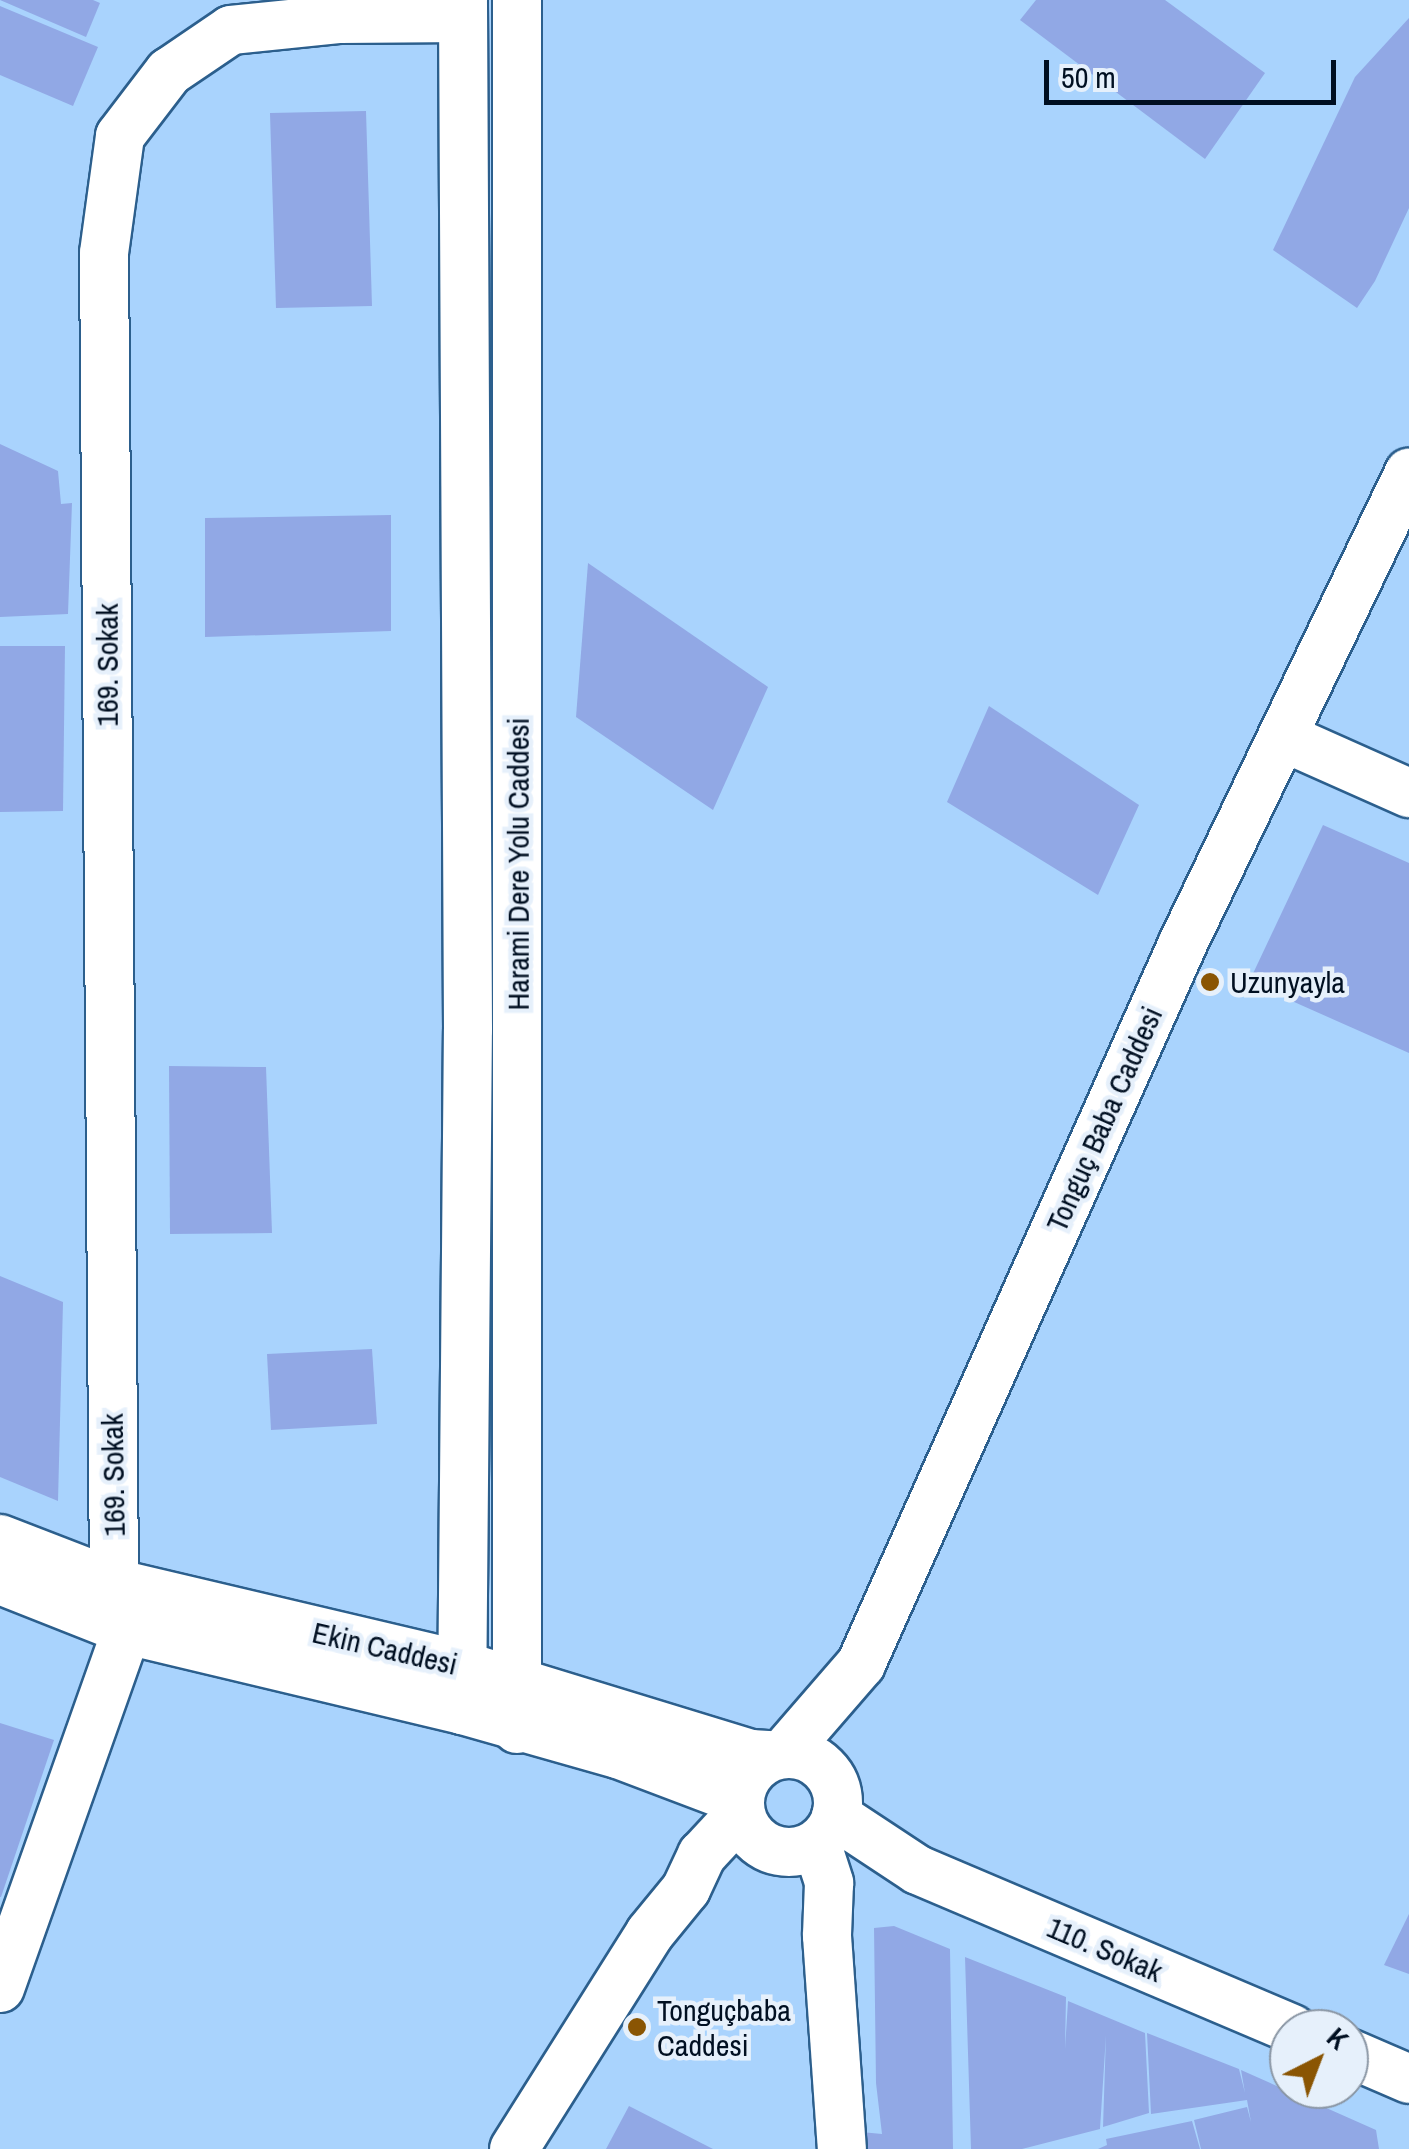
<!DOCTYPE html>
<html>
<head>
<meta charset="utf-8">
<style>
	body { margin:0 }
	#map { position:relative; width:1409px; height:2149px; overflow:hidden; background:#a9d3fd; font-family:"Archivo Narrow",sans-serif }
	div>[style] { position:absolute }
	.building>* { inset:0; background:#91a8e5 }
	.roads { filter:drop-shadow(2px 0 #2c5f8d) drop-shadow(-2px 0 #2c5f8d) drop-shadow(0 2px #2c5f8d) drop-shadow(0 -2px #2c5f8d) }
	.minor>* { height:48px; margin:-24px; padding:0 24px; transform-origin:24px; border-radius:24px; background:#fff }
	.minor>.ring { margin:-24px; padding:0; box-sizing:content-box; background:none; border:48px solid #fff; border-radius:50% }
	.dots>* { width:28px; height:28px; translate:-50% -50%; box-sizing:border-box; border:5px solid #e6f0fb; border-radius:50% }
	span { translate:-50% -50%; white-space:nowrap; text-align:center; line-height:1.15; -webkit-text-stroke:9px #e6f0fb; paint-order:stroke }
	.street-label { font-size:30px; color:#000f21 }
	.poi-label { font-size:30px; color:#000f21 }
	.left { translate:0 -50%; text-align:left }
	.north { position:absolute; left:1269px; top:2009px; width:100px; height:100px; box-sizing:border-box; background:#e6f0fb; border:2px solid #8a96a4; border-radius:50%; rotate:42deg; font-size:28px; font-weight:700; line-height:40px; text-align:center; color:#000f21 }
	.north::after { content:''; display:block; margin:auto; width:35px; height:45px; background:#8a5503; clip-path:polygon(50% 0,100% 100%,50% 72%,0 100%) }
	.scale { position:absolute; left:1044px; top:60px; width:292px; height:45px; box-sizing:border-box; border:5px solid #000f21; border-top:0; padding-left:12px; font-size:30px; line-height:35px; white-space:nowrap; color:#000f21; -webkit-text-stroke:8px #e6f0fb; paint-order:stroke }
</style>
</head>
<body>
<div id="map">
	<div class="building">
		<div style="clip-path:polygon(0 0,93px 0,100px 3px,86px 37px)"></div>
		<div style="clip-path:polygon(1036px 0,1165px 0,1265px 73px,1205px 159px,1020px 20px)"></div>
		<div style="clip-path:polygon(0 6px,98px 47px,73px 106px,0 75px)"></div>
		<div style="clip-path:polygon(1409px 18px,1409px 208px,1375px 281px,1357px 308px,1273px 250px,1355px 77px)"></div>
		<div style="clip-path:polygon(366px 111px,372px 306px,276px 308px,270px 113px)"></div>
		<div style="clip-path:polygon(0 444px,58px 471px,61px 504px,72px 503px,68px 614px,0 617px)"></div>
		<div style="clip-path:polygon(391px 515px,391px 631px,205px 637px,205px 518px)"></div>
		<div style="clip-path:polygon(588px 563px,768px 687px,713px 810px,576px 717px)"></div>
		<div style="clip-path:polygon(0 646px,65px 646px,63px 811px,0 812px)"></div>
		<div style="clip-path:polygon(989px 706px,1139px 805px,1098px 895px,947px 802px)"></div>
		<div style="clip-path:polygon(1323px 825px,1409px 863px,1409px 1053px,1249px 982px)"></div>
		<div style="clip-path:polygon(169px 1066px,266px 1067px,272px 1233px,170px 1234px)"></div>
		<div style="clip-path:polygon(0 1276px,63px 1302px,58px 1501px,0 1477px)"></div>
		<div style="clip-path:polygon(372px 1349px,377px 1424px,271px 1430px,267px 1354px)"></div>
		<div style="clip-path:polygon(0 1723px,54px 1740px,1px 1897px,0 1897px)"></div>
		<div style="clip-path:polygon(1409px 1914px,1409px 1974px,1384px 1965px)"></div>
		<div style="clip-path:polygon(894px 1926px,950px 1949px,953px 2149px,864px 2149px,861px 2132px,882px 2134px,876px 2083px,874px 1928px)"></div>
		<div style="clip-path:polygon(965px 1957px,1066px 1997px,1065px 2049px,1068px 2001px,1145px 2033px,1149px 2113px,1103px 2127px,1106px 2035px,1100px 2129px,1022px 2149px,971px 2149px)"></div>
		<div style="clip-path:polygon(1147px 2033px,1239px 2069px,1245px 2093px,1241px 2070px,1376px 2130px,1379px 2149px,1201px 2149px,1194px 2120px,1247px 2107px,1251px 2122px,1247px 2100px,1151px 2114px)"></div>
		<div style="clip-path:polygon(629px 2106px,713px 2149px,606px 2149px)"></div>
		<div style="clip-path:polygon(1192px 2121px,1200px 2149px,1098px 2149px,1107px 2145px,1106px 2139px)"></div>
	</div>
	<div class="roads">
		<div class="minor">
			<div style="left:517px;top:0;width:1729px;rotate:90deg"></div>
			<div style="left:1283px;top:737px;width:138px;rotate:24deg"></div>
			<div style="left:0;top:1539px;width:122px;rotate:21.1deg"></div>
			<div style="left:114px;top:1583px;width:356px;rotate:13.3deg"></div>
			<div style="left:460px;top:1665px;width:304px;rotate:17deg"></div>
			<div style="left:751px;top:1754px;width:21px;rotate:3deg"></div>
			<div style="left:0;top:1580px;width:136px;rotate:21.5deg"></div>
			<div style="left:127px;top:1630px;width:344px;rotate:13.4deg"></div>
			<div style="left:462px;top:1710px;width:162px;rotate:15.8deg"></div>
			<div style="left:618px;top:1754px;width:130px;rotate:20.7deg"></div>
			<div style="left:462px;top:1710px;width:681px;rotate:-89.5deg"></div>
			<div style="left:468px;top:1029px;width:1029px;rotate:-90.28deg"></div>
			<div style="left:784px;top:1753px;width:118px;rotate:-49.1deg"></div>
			<div style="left:861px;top:1664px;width:790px;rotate:-65.93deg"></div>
			<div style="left:1183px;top:943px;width:522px;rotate:-64.32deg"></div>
			<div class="ring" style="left:740px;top:1754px;width:50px;height:50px"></div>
			<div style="left:836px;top:1816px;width:98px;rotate:33.4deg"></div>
			<div style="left:918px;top:1870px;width:406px;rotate:23deg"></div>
			<div style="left:817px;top:1845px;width:40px;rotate:72deg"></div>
			<div style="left:829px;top:1883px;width:53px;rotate:92.2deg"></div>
			<div style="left:827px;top:1936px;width:214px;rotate:86deg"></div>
			<div style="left:0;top:1988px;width:380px;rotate:-70.5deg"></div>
			<div style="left:127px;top:1630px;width:49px;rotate:-105.5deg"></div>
			<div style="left:114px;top:1583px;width:1330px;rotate:-90.43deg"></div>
			<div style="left:104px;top:253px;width:118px;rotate:-82.2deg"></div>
			<div style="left:120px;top:136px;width:81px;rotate:-52.6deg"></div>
			<div style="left:169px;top:72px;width:75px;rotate:-34.1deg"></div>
			<div style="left:231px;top:30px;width:110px;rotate:-5.8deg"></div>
			<div style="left:340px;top:19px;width:123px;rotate:-0.5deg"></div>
			<div style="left:1349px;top:2053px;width:65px;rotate:23.4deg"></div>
			<div style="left:514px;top:2149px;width:255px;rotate:-57.8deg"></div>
			<div style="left:650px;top:1933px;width:57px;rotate:-50.7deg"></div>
			<div style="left:686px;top:1889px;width:38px;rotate:-65deg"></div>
			<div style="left:702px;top:1855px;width:56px;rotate:-47.2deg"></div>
		</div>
	</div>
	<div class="dots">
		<div style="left:1210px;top:982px;background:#8a5503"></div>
		<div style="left:637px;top:2027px;background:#8a5503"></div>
	</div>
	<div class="street-label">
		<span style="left:107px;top:665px;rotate:-90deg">169. Sokak</span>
		<span style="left:518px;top:864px;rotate:-90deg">Harami Dere Yolu Caddesi</span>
		<span style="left:1104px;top:1119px;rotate:-66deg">Tonguç Baba Caddesi</span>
		<span style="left:113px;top:1475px;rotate:-91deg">169. Sokak</span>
		<span style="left:385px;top:1648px;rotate:13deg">Ekin Caddesi</span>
		<span style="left:1105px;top:1949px;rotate:23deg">110. Sokak</span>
	</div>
	<div class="poi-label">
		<span class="left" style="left:1230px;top:982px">Uzunyayla</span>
		<span class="left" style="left:657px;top:2027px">Tonguçbaba<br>Caddesi</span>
	</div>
	<div class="north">K</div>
	<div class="scale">50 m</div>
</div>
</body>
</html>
